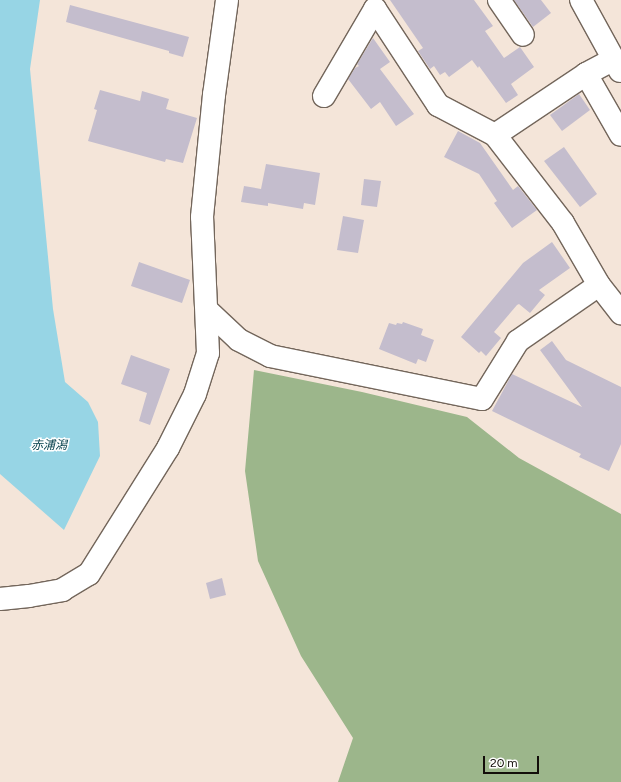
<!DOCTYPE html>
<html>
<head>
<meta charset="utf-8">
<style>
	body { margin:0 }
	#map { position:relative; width:621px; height:782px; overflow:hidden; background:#f4e5d9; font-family:Figtree,"Noto Sans JP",sans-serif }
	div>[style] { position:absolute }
	.forest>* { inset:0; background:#9cb68b }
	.water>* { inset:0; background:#97d5e5 }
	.building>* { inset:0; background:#c4bdcd }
	.roads { filter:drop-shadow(1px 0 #73665b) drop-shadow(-1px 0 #73665b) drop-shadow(0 1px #73665b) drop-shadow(0 -1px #73665b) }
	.minor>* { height:22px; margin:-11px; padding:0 11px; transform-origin:11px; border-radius:11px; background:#fff }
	span { translate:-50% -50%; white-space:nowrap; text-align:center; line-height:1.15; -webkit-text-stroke:3px #fff; paint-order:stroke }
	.water-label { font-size:12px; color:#06404c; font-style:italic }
	.scale { position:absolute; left:483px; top:756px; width:56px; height:18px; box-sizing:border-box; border:2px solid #130e0a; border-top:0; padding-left:5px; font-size:12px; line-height:14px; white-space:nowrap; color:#130e0a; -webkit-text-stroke:3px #fff; paint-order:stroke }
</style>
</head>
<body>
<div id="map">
	<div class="forest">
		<div style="clip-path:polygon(254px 370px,362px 392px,467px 417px,519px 458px,621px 514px,621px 782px,338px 782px,353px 738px,301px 656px,258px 561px,245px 471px)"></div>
	</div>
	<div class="water">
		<div style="clip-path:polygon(0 0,40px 0,30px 69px,53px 309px,65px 382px,88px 402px,98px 422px,100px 456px,64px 530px,0 474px)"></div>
	</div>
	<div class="building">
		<div style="clip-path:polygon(390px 0,474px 0,493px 26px,485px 31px,504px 58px,520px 47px,534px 67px,511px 84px,518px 95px,506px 103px,479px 66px,478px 68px,472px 60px,449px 77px,445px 72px,440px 75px,434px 66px,430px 69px,418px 51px,423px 48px)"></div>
		<div style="clip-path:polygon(514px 0,541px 0,551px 13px,533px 27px)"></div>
		<div style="clip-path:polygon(70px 5px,189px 37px,183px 57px,169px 53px,169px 51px,66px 22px)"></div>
		<div style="clip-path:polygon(373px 38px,390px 62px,380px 69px,414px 114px,396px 126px,380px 102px,371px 109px,348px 79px,355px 68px,359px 66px,357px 64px)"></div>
		<div style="clip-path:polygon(100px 90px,140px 101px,142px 91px,169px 99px,166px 109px,197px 118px,183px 163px,166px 159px,165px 162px,88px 141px,97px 110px,94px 109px)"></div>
		<div style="clip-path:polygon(579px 94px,590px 110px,562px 131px,550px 115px)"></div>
		<div style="clip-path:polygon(458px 131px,480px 143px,513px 190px,518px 186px,537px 210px,512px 228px,494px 203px,497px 201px,479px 174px,444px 157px)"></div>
		<div style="clip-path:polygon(564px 147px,597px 194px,580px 207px,544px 161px)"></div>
		<div style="clip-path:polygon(266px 164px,320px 173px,315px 205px,304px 203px,303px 209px,268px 203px,268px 206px,241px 202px,244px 186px,261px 189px)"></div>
		<div style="clip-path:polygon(364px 179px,381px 181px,377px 207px,361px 205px)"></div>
		<div style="clip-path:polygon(343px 216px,364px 220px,358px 253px,337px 250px)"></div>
		<div style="clip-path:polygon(552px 242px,570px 268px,539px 290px,545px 295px,530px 313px,519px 304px,517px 305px,494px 332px,501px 338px,486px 356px,481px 351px,479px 353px,461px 337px,523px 263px)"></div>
		<div style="clip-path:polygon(139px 262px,190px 280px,182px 303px,131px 286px)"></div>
		<div style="clip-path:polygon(403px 322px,423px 329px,421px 335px,434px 340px,426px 362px,418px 359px,416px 364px,379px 349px,389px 323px,396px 325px,397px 323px,402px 324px)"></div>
		<div style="clip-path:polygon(552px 341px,566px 360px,621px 387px,621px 444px,609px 471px,579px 457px,581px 454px,492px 411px,512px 374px,582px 407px,540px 350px)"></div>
		<div style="clip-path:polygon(131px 355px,170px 369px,150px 425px,139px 421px,147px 393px,121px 384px)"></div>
		<div style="clip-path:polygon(222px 578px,226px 595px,210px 599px,206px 583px)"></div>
	</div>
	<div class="roads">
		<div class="minor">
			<div style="left:499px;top:0;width:42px;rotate:55.6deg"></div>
			<div style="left:581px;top:0;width:81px;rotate:61.2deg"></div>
			<div style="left:586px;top:74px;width:70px;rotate:60.2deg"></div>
			<div style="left:324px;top:96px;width:101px;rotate:-59.6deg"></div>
			<div style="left:375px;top:9px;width:115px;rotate:56.7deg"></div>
			<div style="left:438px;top:105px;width:64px;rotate:27.8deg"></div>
			<div style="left:495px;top:135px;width:111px;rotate:52.3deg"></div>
			<div style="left:563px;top:223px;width:72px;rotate:59.9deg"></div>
			<div style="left:599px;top:285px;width:36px;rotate:52deg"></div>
			<div style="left:495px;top:135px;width:110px;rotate:-33.8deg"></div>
			<div style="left:586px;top:74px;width:32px;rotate:-28deg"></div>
			<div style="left:208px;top:311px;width:42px;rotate:43.1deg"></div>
			<div style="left:239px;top:340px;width:35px;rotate:27deg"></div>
			<div style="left:270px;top:356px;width:216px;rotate:11.5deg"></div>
			<div style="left:482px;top:399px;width:68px;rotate:-58.2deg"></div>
			<div style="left:518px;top:341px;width:98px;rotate:-34.7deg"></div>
			<div style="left:0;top:599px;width:29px;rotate:-6deg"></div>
			<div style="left:29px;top:596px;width:34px;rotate:-10deg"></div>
			<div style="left:62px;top:590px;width:31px;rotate:-31deg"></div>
			<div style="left:89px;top:574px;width:149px;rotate:-57.9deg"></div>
			<div style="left:168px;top:448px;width:60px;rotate:-63.4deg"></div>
			<div style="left:195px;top:394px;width:43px;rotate:-72.4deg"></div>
			<div style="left:208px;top:353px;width:136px;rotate:-92.5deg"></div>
			<div style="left:202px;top:217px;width:123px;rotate:-84.4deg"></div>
			<div style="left:214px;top:95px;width:96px;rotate:-82.2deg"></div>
		</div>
	</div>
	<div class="water-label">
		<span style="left:49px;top:446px">赤浦潟</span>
	</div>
	<div class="scale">20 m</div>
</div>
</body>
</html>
